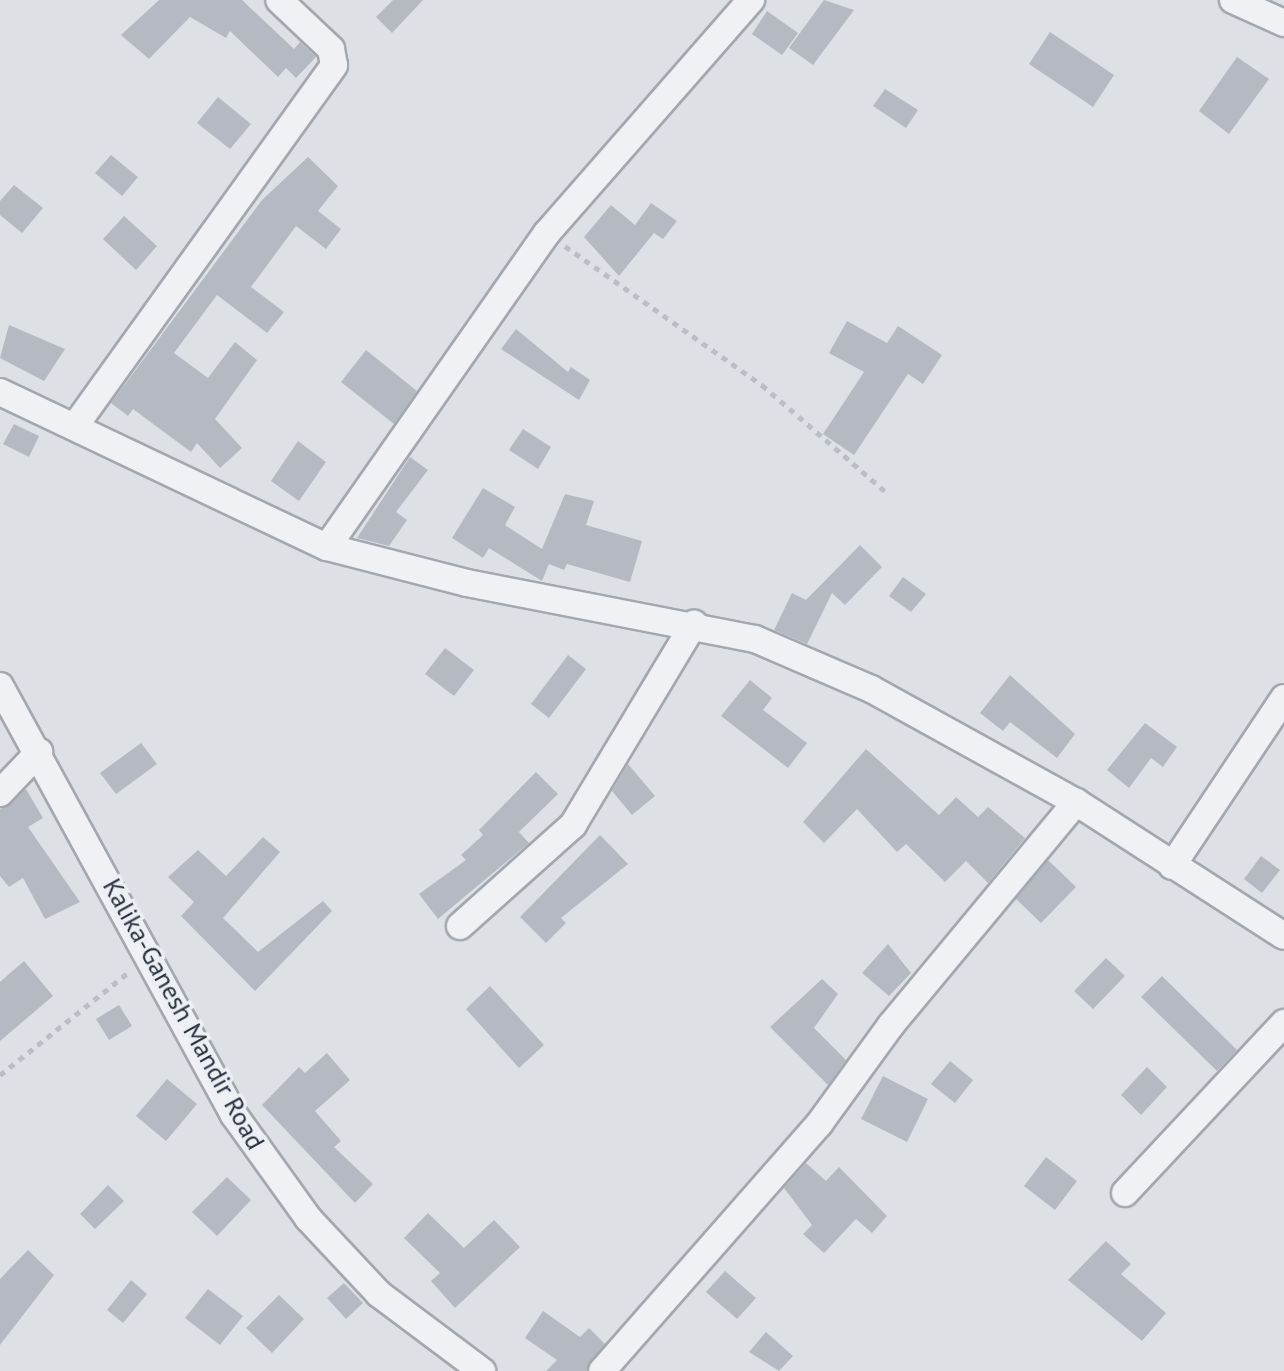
<!DOCTYPE html>
<html>
<head>
<meta charset="utf-8">
<style>
	body { margin:0 }
	#map { position:relative; width:1284px; height:1371px; overflow:hidden; background:#dde1e6; font-family:"PT Sans",sans-serif }
	div>[style] { position:absolute }
	.building>* { inset:0; background:#b5bac2 }
	.path>* { height:5px; margin-top:-2.5px; transform-origin:0; background:repeating-linear-gradient(90deg,#bbbfc5 0 6px,transparent 0 12px) }
	.roads { filter:drop-shadow(2px 0 #a3a8af) drop-shadow(-2px 0 #a3a8af) drop-shadow(0 2px #a3a8af) drop-shadow(0 -2px #a3a8af) }
	.minor>* { height:26px; margin:-13px; padding:0 13px; transform-origin:13px; border-radius:13px; background:#eff1f5 }
	span { translate:-50% -50%; white-space:nowrap; text-align:center; line-height:1.15; -webkit-text-stroke:7px #eceff4; paint-order:stroke }
	.street-label { font-size:26px; color:#272f3b }
</style>
</head>
<body>
<div id="map">
	<div class="building">
		<div style="clip-path:polygon(159px 0,242px 0,294px 49px,300px 42px,316px 57px,296px 78px,286px 68px,278px 77px,230px 31px,226px 38px,190px 17px,149px 59px,121px 35px)"></div>
		<div style="clip-path:polygon(393px 0,423px 0,392px 33px,376px 17px)"></div>
		<div style="clip-path:polygon(824px 0,854px 10px,813px 65px,789px 48px)"></div>
		<div style="clip-path:polygon(767px 11px,798px 33px,782px 55px,752px 34px)"></div>
		<div style="clip-path:polygon(1050px 32px,1114px 75px,1093px 107px,1029px 64px)"></div>
		<div style="clip-path:polygon(1237px 57px,1269px 79px,1229px 134px,1199px 111px)"></div>
		<div style="clip-path:polygon(885px 89px,918px 110px,906px 128px,873px 106px)"></div>
		<div style="clip-path:polygon(218px 97px,251px 124px,230px 149px,197px 123px)"></div>
		<div style="clip-path:polygon(111px 155px,138px 177px,122px 196px,95px 173px)"></div>
		<div style="clip-path:polygon(308px 157px,338px 186px,318px 211px,341px 229px,326px 249px,296px 226px,251px 287px,284px 312px,267px 333px,217px 295px,174px 353px,208px 378px,235px 342px,257px 360px,215px 419px,242px 448px,220px 468px,197px 443px,191px 452px,133px 409px,128px 416px,111px 403px,262px 200px)"></div>
		<div style="clip-path:polygon(14px 185px,43px 208px,22px 233px,0 215px,0 201px)"></div>
		<div style="clip-path:polygon(651px 203px,677px 221px,663px 239px,654px 233px,619px 276px,584px 237px,611px 205px,635px 225px)"></div>
		<div style="clip-path:polygon(124px 216px,157px 246px,136px 270px,103px 239px)"></div>
		<div style="clip-path:polygon(847px 321px,887px 343px,898px 326px,942px 355px,923px 384px,908px 374px,854px 455px,823px 434px,864px 372px,829px 353px)"></div>
		<div style="clip-path:polygon(9px 325px,65px 349px,44px 381px,0 358px)"></div>
		<div style="clip-path:polygon(516px 329px,568px 372px,571px 367px,590px 380px,579px 400px,501px 349px)"></div>
		<div style="clip-path:polygon(366px 350px,417px 391px,394px 424px,341px 382px)"></div>
		<div style="clip-path:polygon(14px 424px,39px 436px,29px 457px,3px 444px)"></div>
		<div style="clip-path:polygon(523px 429px,551px 447px,538px 469px,509px 450px)"></div>
		<div style="clip-path:polygon(298px 441px,326px 462px,299px 501px,271px 481px)"></div>
		<div style="clip-path:polygon(410px 457px,428px 470px,396px 512px,407px 520px,389px 546px,357px 538px)"></div>
		<div style="clip-path:polygon(483px 488px,515px 507px,505px 525px,542px 549px,565px 494px,594px 501px,586px 525px,642px 541px,630px 582px,567px 564px,564px 570px,549px 564px,542px 581px,489px 548px,483px 558px,452px 538px)"></div>
		<div style="clip-path:polygon(860px 545px,882px 567px,845px 605px,832px 593px,807px 644px,774px 630px,792px 593px,806px 600px)"></div>
		<div style="clip-path:polygon(903px 577px,926px 594px,911px 612px,889px 596px)"></div>
		<div style="clip-path:polygon(445px 648px,474px 670px,454px 696px,425px 674px)"></div>
		<div style="clip-path:polygon(568px 655px,586px 669px,549px 718px,531px 704px)"></div>
		<div style="clip-path:polygon(1010px 675px,1075px 734px,1057px 758px,1010px 722px,1003px 731px,980px 713px)"></div>
		<div style="clip-path:polygon(750px 680px,772px 698px,763px 710px,807px 743px,788px 768px,721px 716px)"></div>
		<div style="clip-path:polygon(1145px 723px,1177px 747px,1163px 767px,1151px 758px,1129px 788px,1107px 770px)"></div>
		<div style="clip-path:polygon(141px 743px,157px 764px,116px 794px,100px 773px)"></div>
		<div style="clip-path:polygon(866px 749px,939px 815px,956px 797px,978px 817px,988px 807px,1025px 838px,988px 883px,966px 861px,945px 882px,906px 844px,897px 852px,857px 809px,824px 843px,803px 822px)"></div>
		<div style="clip-path:polygon(628px 764px,655px 796px,632px 815px,612px 791px)"></div>
		<div style="clip-path:polygon(536px 772px,558px 794px,519px 832px,529px 843px,438px 919px,419px 894px,466px 860px,461px 855px,483px 835px,479px 830px)"></div>
		<div style="clip-path:polygon(26px 789px,43px 818px,28px 827px,80px 902px,45px 919px,23px 878px,9px 887px,0 876px,0 809px)"></div>
		<div style="clip-path:polygon(600px 835px,628px 864px,561px 918px,566px 923px,546px 943px,520px 917px)"></div>
		<div style="clip-path:polygon(263px 837px,280px 852px,223px 918px,258px 952px,323px 901px,332px 911px,255px 991px,181px 916px,194px 902px,168px 877px,198px 850px,226px 876px)"></div>
		<div style="clip-path:polygon(1261px 856px,1280px 870px,1262px 893px,1244px 879px)"></div>
		<div style="clip-path:polygon(1048px 860px,1076px 887px,1041px 923px,1016px 899px)"></div>
		<div style="clip-path:polygon(888px 944px,911px 973px,889px 996px,862px 973px)"></div>
		<div style="clip-path:polygon(1106px 958px,1125px 976px,1093px 1009px,1074px 991px)"></div>
		<div style="clip-path:polygon(24px 961px,53px 996px,0 1041px,0 982px)"></div>
		<div style="clip-path:polygon(1162px 976px,1237px 1050px,1217px 1071px,1141px 997px)"></div>
		<div style="clip-path:polygon(822px 979px,838px 994px,814px 1028px,846px 1060px,828px 1085px,770px 1027px)"></div>
		<div style="clip-path:polygon(490px 986px,544px 1045px,519px 1068px,466px 1009px)"></div>
		<div style="clip-path:polygon(119px 1005px,132px 1026px,109px 1040px,96px 1019px)"></div>
		<div style="clip-path:polygon(327px 1053px,350px 1080px,315px 1111px,341px 1141px,334px 1147px,373px 1184px,355px 1203px,262px 1105px,299px 1067px,305px 1073px)"></div>
		<div style="clip-path:polygon(950px 1061px,973px 1080px,955px 1103px,931px 1084px)"></div>
		<div style="clip-path:polygon(1147px 1067px,1167px 1087px,1141px 1115px,1121px 1095px)"></div>
		<div style="clip-path:polygon(883px 1076px,928px 1099px,907px 1142px,861px 1119px)"></div>
		<div style="clip-path:polygon(167px 1079px,197px 1104px,166px 1141px,136px 1116px)"></div>
		<div style="clip-path:polygon(1046px 1157px,1077px 1181px,1055px 1210px,1024px 1186px)"></div>
		<div style="clip-path:polygon(806px 1163px,826px 1181px,839px 1167px,887px 1216px,872px 1233px,856px 1219px,824px 1253px,803px 1234px,812px 1225px,784px 1188px)"></div>
		<div style="clip-path:polygon(227px 1177px,251px 1200px,217px 1236px,192px 1212px)"></div>
		<div style="clip-path:polygon(108px 1185px,124px 1201px,95px 1229px,80px 1214px)"></div>
		<div style="clip-path:polygon(428px 1213px,464px 1248px,494px 1220px,520px 1247px,455px 1308px,431px 1281px,440px 1273px,404px 1238px)"></div>
		<div style="clip-path:polygon(1106px 1241px,1131px 1264px,1121px 1274px,1166px 1313px,1142px 1341px,1068px 1280px)"></div>
		<div style="clip-path:polygon(28px 1250px,54px 1275px,0 1345px,0 1279px)"></div>
		<div style="clip-path:polygon(725px 1271px,756px 1298px,737px 1319px,706px 1292px)"></div>
		<div style="clip-path:polygon(131px 1280px,147px 1294px,123px 1323px,107px 1310px)"></div>
		<div style="clip-path:polygon(344px 1283px,363px 1303px,346px 1319px,327px 1298px)"></div>
		<div style="clip-path:polygon(208px 1289px,243px 1316px,220px 1345px,185px 1318px)"></div>
		<div style="clip-path:polygon(279px 1295px,304px 1319px,272px 1353px,246px 1328px)"></div>
		<div style="clip-path:polygon(543px 1311px,580px 1337px,589px 1328px,605px 1344px,586px 1371px,546px 1371px,557px 1360px,525px 1338px)"></div>
		<div style="clip-path:polygon(766px 1332px,793px 1356px,779px 1371px,749px 1352px)"></div>
	</div>
	<div class="path">
		<div style="left:565px;top:246px;width:241px;rotate:35.2deg"></div>
		<div style="left:762px;top:385px;width:162px;rotate:40.8deg"></div>
		<div style="left:0;top:1075px;width:165px;rotate:-38.6deg"></div>
	</div>
	<div class="roads">
		<div class="minor">
			<div style="left:1233px;top:0;width:56px;rotate:24.3deg"></div>
			<div style="left:0;top:392px;width:362px;rotate:25.4deg"></div>
			<div style="left:327px;top:547px;width:145px;rotate:14.4deg"></div>
			<div style="left:467px;top:583px;width:293px;rotate:11deg"></div>
			<div style="left:755px;top:639px;width:126px;rotate:23.3deg"></div>
			<div style="left:871px;top:689px;width:234px;rotate:28.9deg"></div>
			<div style="left:1076px;top:802px;width:247px;rotate:32.8deg"></div>
			<div style="left:75px;top:426px;width:444px;rotate:-54.3deg"></div>
			<div style="left:334px;top:65px;width:16px;rotate:-101deg"></div>
			<div style="left:331px;top:49px;width:71px;rotate:-136.7deg"></div>
			<div style="left:327px;top:547px;width:383px;rotate:-55deg"></div>
			<div style="left:547px;top:233px;width:310px;rotate:-48.8deg"></div>
			<div style="left:0;top:686px;width:489px;rotate:61.4deg"></div>
			<div style="left:234px;top:1115px;width:127px;rotate:54.3deg"></div>
			<div style="left:308px;top:1218px;width:104px;rotate:46.9deg"></div>
			<div style="left:379px;top:1294px;width:129px;rotate:36.8deg"></div>
			<div style="left:0;top:793px;width:57px;rotate:-46.4deg"></div>
			<div style="left:1172px;top:866px;width:202px;rotate:-56.3deg"></div>
			<div style="left:460px;top:926px;width:152px;rotate:-41.8deg"></div>
			<div style="left:573px;top:825px;width:235px;rotate:-59deg"></div>
			<div style="left:1125px;top:1193px;width:233px;rotate:-46.9deg"></div>
			<div style="left:602px;top:1371px;width:329px;rotate:-48.7deg"></div>
			<div style="left:819px;top:1124px;width:122px;rotate:-54deg"></div>
			<div style="left:891px;top:1025px;width:290px;rotate:-50.3deg"></div>
		</div>
	</div>
	<div class="street-label">
		<span style="left:184px;top:1014px;rotate:61deg">Kalika-Ganesh Mandir Road</span>
	</div>
</div>
</body>
</html>
